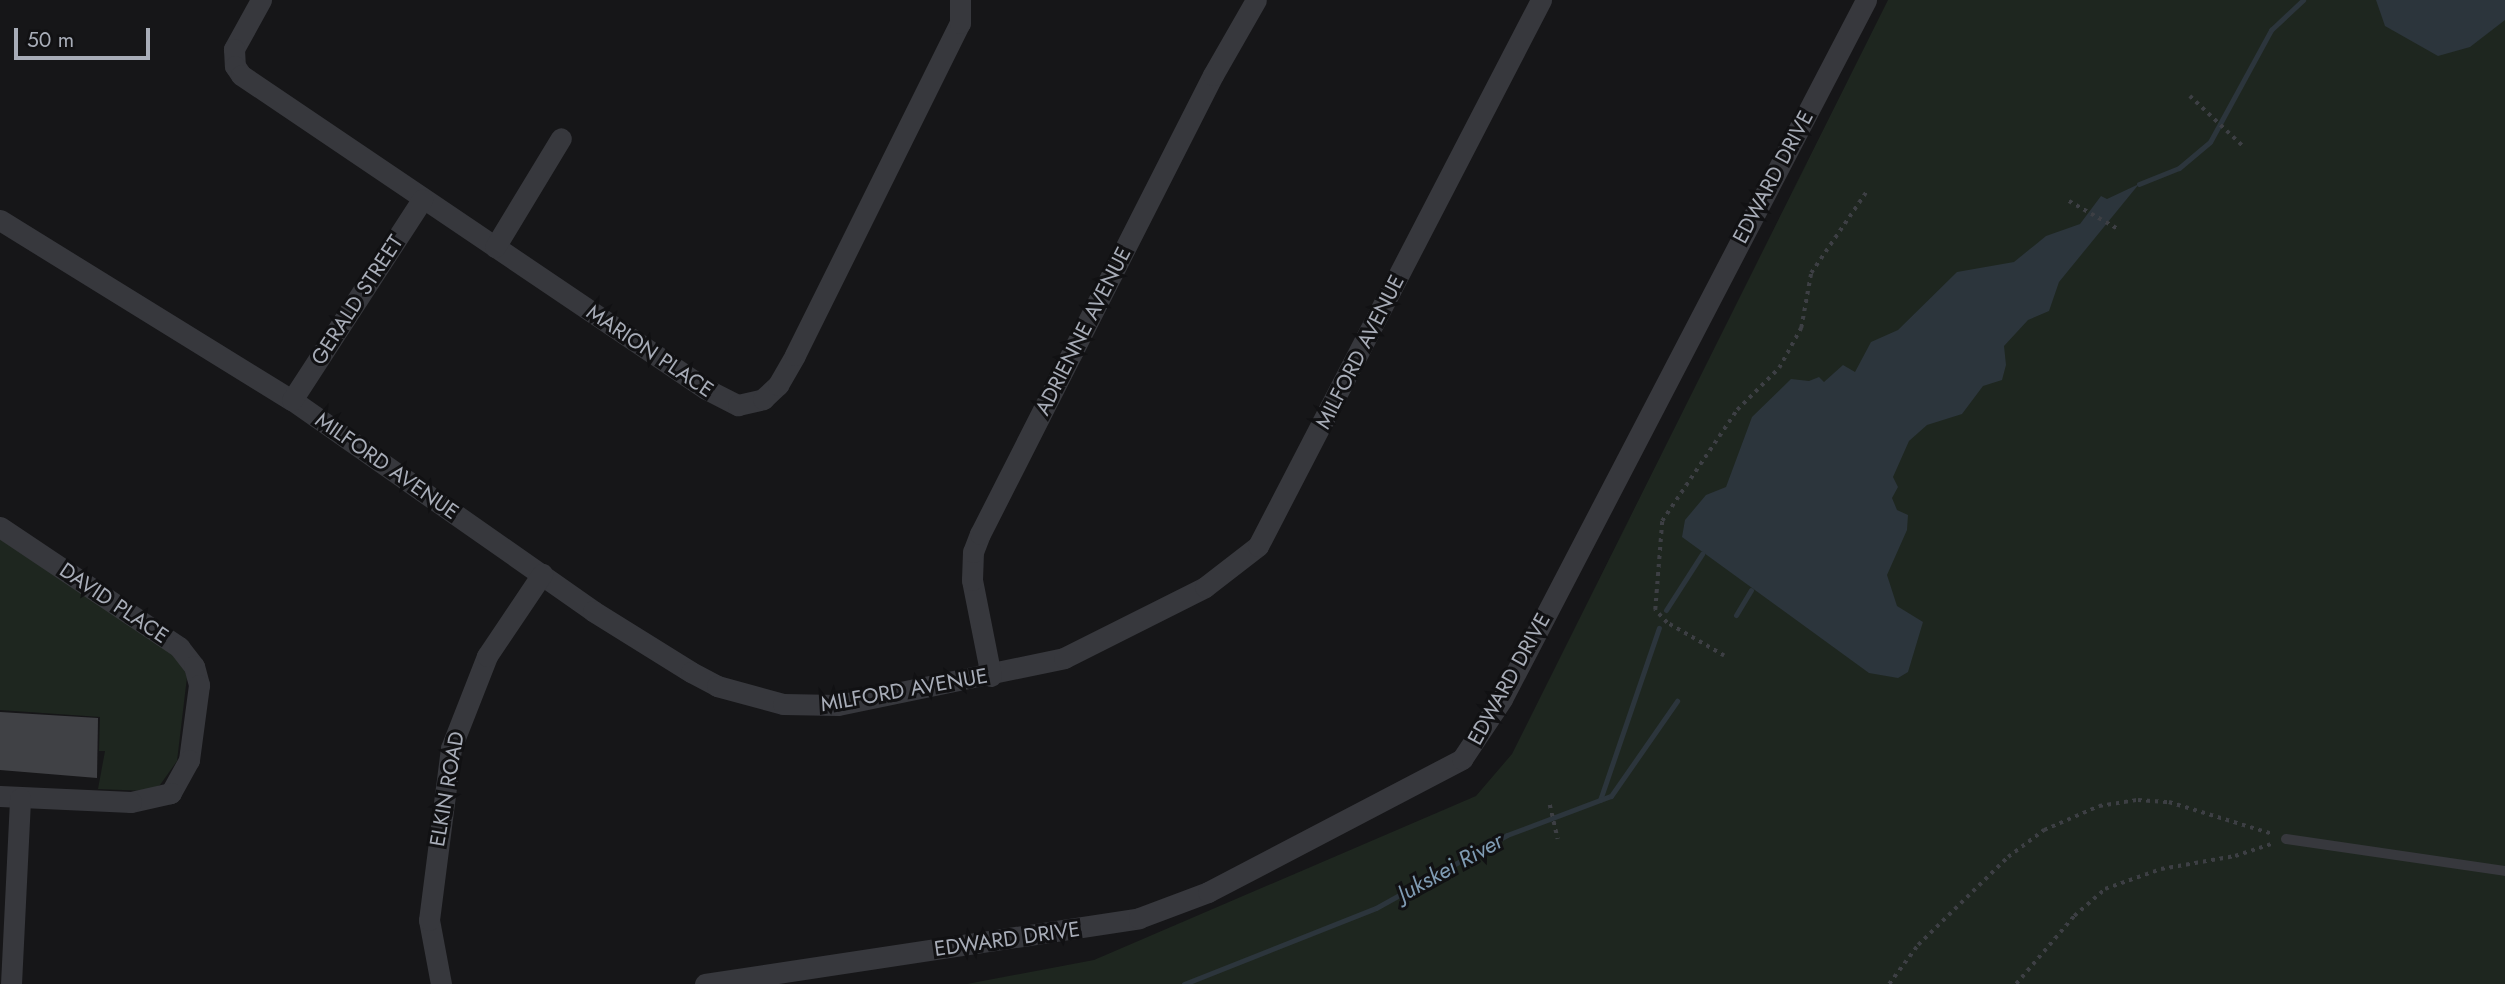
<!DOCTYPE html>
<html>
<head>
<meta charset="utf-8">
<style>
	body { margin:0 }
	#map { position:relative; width:2505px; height:984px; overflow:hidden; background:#161618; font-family:Jost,sans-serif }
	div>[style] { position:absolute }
	.green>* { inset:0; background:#1e261f }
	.water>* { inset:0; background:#2c353c }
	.stream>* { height:5px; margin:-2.5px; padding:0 2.5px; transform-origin:2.5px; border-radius:2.5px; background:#2c353c }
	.building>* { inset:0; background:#404145 }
	.path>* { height:3.5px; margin-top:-1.75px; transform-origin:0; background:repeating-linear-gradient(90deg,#3d3f44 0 3.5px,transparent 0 8.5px) }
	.lane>* { height:10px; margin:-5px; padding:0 5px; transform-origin:5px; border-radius:5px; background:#37383d }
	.street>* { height:21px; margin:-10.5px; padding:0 10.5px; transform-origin:10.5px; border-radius:10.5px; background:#37383d }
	span { translate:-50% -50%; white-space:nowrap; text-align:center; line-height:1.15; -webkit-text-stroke:6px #111113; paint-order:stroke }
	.street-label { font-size:21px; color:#a8adb8 }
	.water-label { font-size:23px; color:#7f9bb3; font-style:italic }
	.scale { position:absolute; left:14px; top:28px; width:136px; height:32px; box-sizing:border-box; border:4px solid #a8adb8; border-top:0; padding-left:9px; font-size:21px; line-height:24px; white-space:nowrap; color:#a8adb8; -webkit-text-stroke:5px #111113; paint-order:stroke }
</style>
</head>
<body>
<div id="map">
	<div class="green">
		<div style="clip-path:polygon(1888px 0,2505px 0,2505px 984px,967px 984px,1094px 960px,1476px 796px,1512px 754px)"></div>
		<div style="clip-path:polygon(0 539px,162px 645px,183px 666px,187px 677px,177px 761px,160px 785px,147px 791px,98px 789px,105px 751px,99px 751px,100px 717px,0 710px)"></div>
	</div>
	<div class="water">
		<div style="clip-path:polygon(2376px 0,2505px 0,2505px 20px,2470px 47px,2438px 56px,2385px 26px)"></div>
		<div style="clip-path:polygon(2139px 184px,2059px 282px,2049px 311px,2028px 320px,2004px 346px,2006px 365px,2002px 380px,1983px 386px,1962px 414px,1927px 425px,1909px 441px,1893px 477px,1898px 487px,1892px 498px,1897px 510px,1908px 515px,1907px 530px,1887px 575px,1897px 606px,1923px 622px,1908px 672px,1898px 678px,1869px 673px,1682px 537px,1685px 520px,1706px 495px,1726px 487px,1752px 417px,1791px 379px,1809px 381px,1819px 377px,1824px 382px,1843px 365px,1855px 372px,1871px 342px,1898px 330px,1957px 272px,2014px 262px,2046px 236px,2080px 224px,2101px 196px,2107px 199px)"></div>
	</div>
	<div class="stream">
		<div style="left:2139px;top:184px;width:43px;rotate:-21.8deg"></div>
		<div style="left:2179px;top:168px;width:40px;rotate:-40deg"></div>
		<div style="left:2210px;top:142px;width:128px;rotate:-61.4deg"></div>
		<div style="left:2271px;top:30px;width:44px;rotate:-43.2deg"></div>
		<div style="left:1666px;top:610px;width:67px;rotate:-57.3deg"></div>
		<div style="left:1736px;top:615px;width:29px;rotate:-59deg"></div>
		<div style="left:1600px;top:800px;width:182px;rotate:-71.1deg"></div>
		<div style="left:1184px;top:984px;width:206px;rotate:-21.6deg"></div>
		<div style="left:1376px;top:908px;width:150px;rotate:-29.1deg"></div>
		<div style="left:1507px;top:835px;width:111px;rotate:-20.6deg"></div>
		<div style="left:1611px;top:796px;width:116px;rotate:-55.2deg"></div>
	</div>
	<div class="building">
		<div style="clip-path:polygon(0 712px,98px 718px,97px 778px,0 770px)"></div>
	</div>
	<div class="path">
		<div style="left:2190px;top:96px;width:76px;rotate:43.4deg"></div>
		<div style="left:2069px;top:201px;width:56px;rotate:29.7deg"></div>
		<div style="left:1724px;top:656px;width:66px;rotate:-149.9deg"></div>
		<div style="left:1667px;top:623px;width:18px;rotate:-133deg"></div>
		<div style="left:1655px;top:610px;width:89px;rotate:-85.5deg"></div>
		<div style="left:1662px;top:521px;width:134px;rotate:-56deg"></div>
		<div style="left:1737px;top:410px;width:59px;rotate:-45deg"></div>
		<div style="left:1779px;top:368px;width:46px;rotate:-61.2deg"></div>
		<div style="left:1801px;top:328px;width:56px;rotate:-79.7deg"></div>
		<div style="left:1811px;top:273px;width:99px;rotate:-55.7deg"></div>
		<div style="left:1550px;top:805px;width:35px;rotate:77deg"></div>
		<div style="left:1889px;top:984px;width:49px;rotate:-53.4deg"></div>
		<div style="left:1918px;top:945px;width:126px;rotate:-44.4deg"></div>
		<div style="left:2008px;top:857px;width:45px;rotate:-36.9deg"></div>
		<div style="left:2044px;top:830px;width:60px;rotate:-23.6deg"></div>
		<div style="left:2099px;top:806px;width:39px;rotate:-9deg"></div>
		<div style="left:2138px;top:800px;width:31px;rotate:4deg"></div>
		<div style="left:2169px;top:802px;width:109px;rotate:17.1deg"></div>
		<div style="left:2016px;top:984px;width:89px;rotate:-49.5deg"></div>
		<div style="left:2074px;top:916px;width:41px;rotate:-41.1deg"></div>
		<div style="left:2105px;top:889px;width:59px;rotate:-19.7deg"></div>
		<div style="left:2161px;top:869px;width:75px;rotate:-10deg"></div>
		<div style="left:2235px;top:856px;width:41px;rotate:-18.4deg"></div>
	</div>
	<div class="lane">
		<div style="left:2286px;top:839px;width:221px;rotate:8.3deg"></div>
	</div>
	<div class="street">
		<div style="left:261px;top:0;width:56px;rotate:118.9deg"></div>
		<div style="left:234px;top:49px;width:17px;rotate:87deg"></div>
		<div style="left:235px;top:66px;width:11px;rotate:56deg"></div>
		<div style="left:241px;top:75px;width:561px;rotate:34.03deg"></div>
		<div style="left:706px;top:389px;width:36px;rotate:27deg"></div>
		<div style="left:738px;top:405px;width:26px;rotate:-13deg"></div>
		<div style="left:763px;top:399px;width:21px;rotate:-43deg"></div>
		<div style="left:778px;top:385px;width:34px;rotate:-60deg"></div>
		<div style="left:795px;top:355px;width:371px;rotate:-63.6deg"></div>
		<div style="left:960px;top:23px;width:23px;rotate:-90deg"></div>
		<div style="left:0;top:220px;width:343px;rotate:31.7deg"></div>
		<div style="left:292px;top:400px;width:368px;rotate:35deg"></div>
		<div style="left:593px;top:611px;width:115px;rotate:31.9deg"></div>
		<div style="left:691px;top:672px;width:30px;rotate:28deg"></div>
		<div style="left:717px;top:686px;width:68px;rotate:15.3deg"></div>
		<div style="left:783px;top:704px;width:55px;rotate:1deg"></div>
		<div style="left:838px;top:705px;width:231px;rotate:-11.7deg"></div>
		<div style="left:1064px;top:658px;width:158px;rotate:-26.7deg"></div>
		<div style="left:1205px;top:587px;width:67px;rotate:-37.7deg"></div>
		<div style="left:1258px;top:546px;width:615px;rotate:-62.6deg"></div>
		<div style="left:495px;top:247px;width:127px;rotate:-58.8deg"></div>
		<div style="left:292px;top:400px;width:239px;rotate:-57deg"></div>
		<div style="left:0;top:527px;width:216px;rotate:33.8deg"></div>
		<div style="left:179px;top:647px;width:24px;rotate:52deg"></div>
		<div style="left:194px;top:666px;width:20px;rotate:75deg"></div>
		<div style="left:199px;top:685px;width:76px;rotate:97.6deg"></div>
		<div style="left:189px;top:760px;width:38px;rotate:119deg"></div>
		<div style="left:171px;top:793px;width:41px;rotate:167.3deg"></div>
		<div style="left:131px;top:802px;width:131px;rotate:-177.4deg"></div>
		<div style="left:991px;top:676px;width:98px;rotate:-101.2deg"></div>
		<div style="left:972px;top:580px;width:28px;rotate:-88deg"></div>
		<div style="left:973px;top:552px;width:19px;rotate:-69deg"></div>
		<div style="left:980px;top:534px;width:515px;rotate:-63.09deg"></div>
		<div style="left:1213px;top:75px;width:86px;rotate:-60.2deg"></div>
		<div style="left:11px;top:984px;width:186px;rotate:-87.2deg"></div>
		<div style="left:441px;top:984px;width:65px;rotate:-100.6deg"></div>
		<div style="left:429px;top:920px;width:173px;rotate:-82.7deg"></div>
		<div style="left:451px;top:748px;width:99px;rotate:-68.6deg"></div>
		<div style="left:487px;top:656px;width:99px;rotate:-56.1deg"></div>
		<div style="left:705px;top:984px;width:439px;rotate:-8.6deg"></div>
		<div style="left:1139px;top:918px;width:74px;rotate:-20.6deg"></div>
		<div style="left:1208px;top:892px;width:287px;rotate:-27.6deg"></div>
		<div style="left:1462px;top:759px;width:72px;rotate:-56.3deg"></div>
		<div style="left:1502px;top:699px;width:788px;rotate:-62.49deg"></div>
	</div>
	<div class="street-label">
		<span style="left:1773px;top:177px;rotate:-62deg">EDWARD DRIVE</span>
		<span style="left:357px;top:300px;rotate:-57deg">GERALD STREET</span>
		<span style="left:1083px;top:331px;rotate:-63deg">ADRIENNE AVENUE</span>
		<span style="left:650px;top:351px;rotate:34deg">MARION PLACE</span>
		<span style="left:1360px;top:352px;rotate:-63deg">MILFORD AVENUE</span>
		<span style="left:387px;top:466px;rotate:35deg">MILFORD AVENUE</span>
		<span style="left:114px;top:603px;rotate:34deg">DAVID PLACE</span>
		<span style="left:1509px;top:679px;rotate:-61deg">EDWARD DRIVE</span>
		<span style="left:904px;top:690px;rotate:-10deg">MILFORD AVENUE</span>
		<span style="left:447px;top:789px;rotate:-80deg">ELKIN ROAD</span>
		<span style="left:1007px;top:939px;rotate:-8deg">EDWARD DRIVE</span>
	</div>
	<div class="water-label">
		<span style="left:1450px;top:867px;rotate:-29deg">Jukskei River</span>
	</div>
	<div class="scale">50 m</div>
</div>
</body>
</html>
